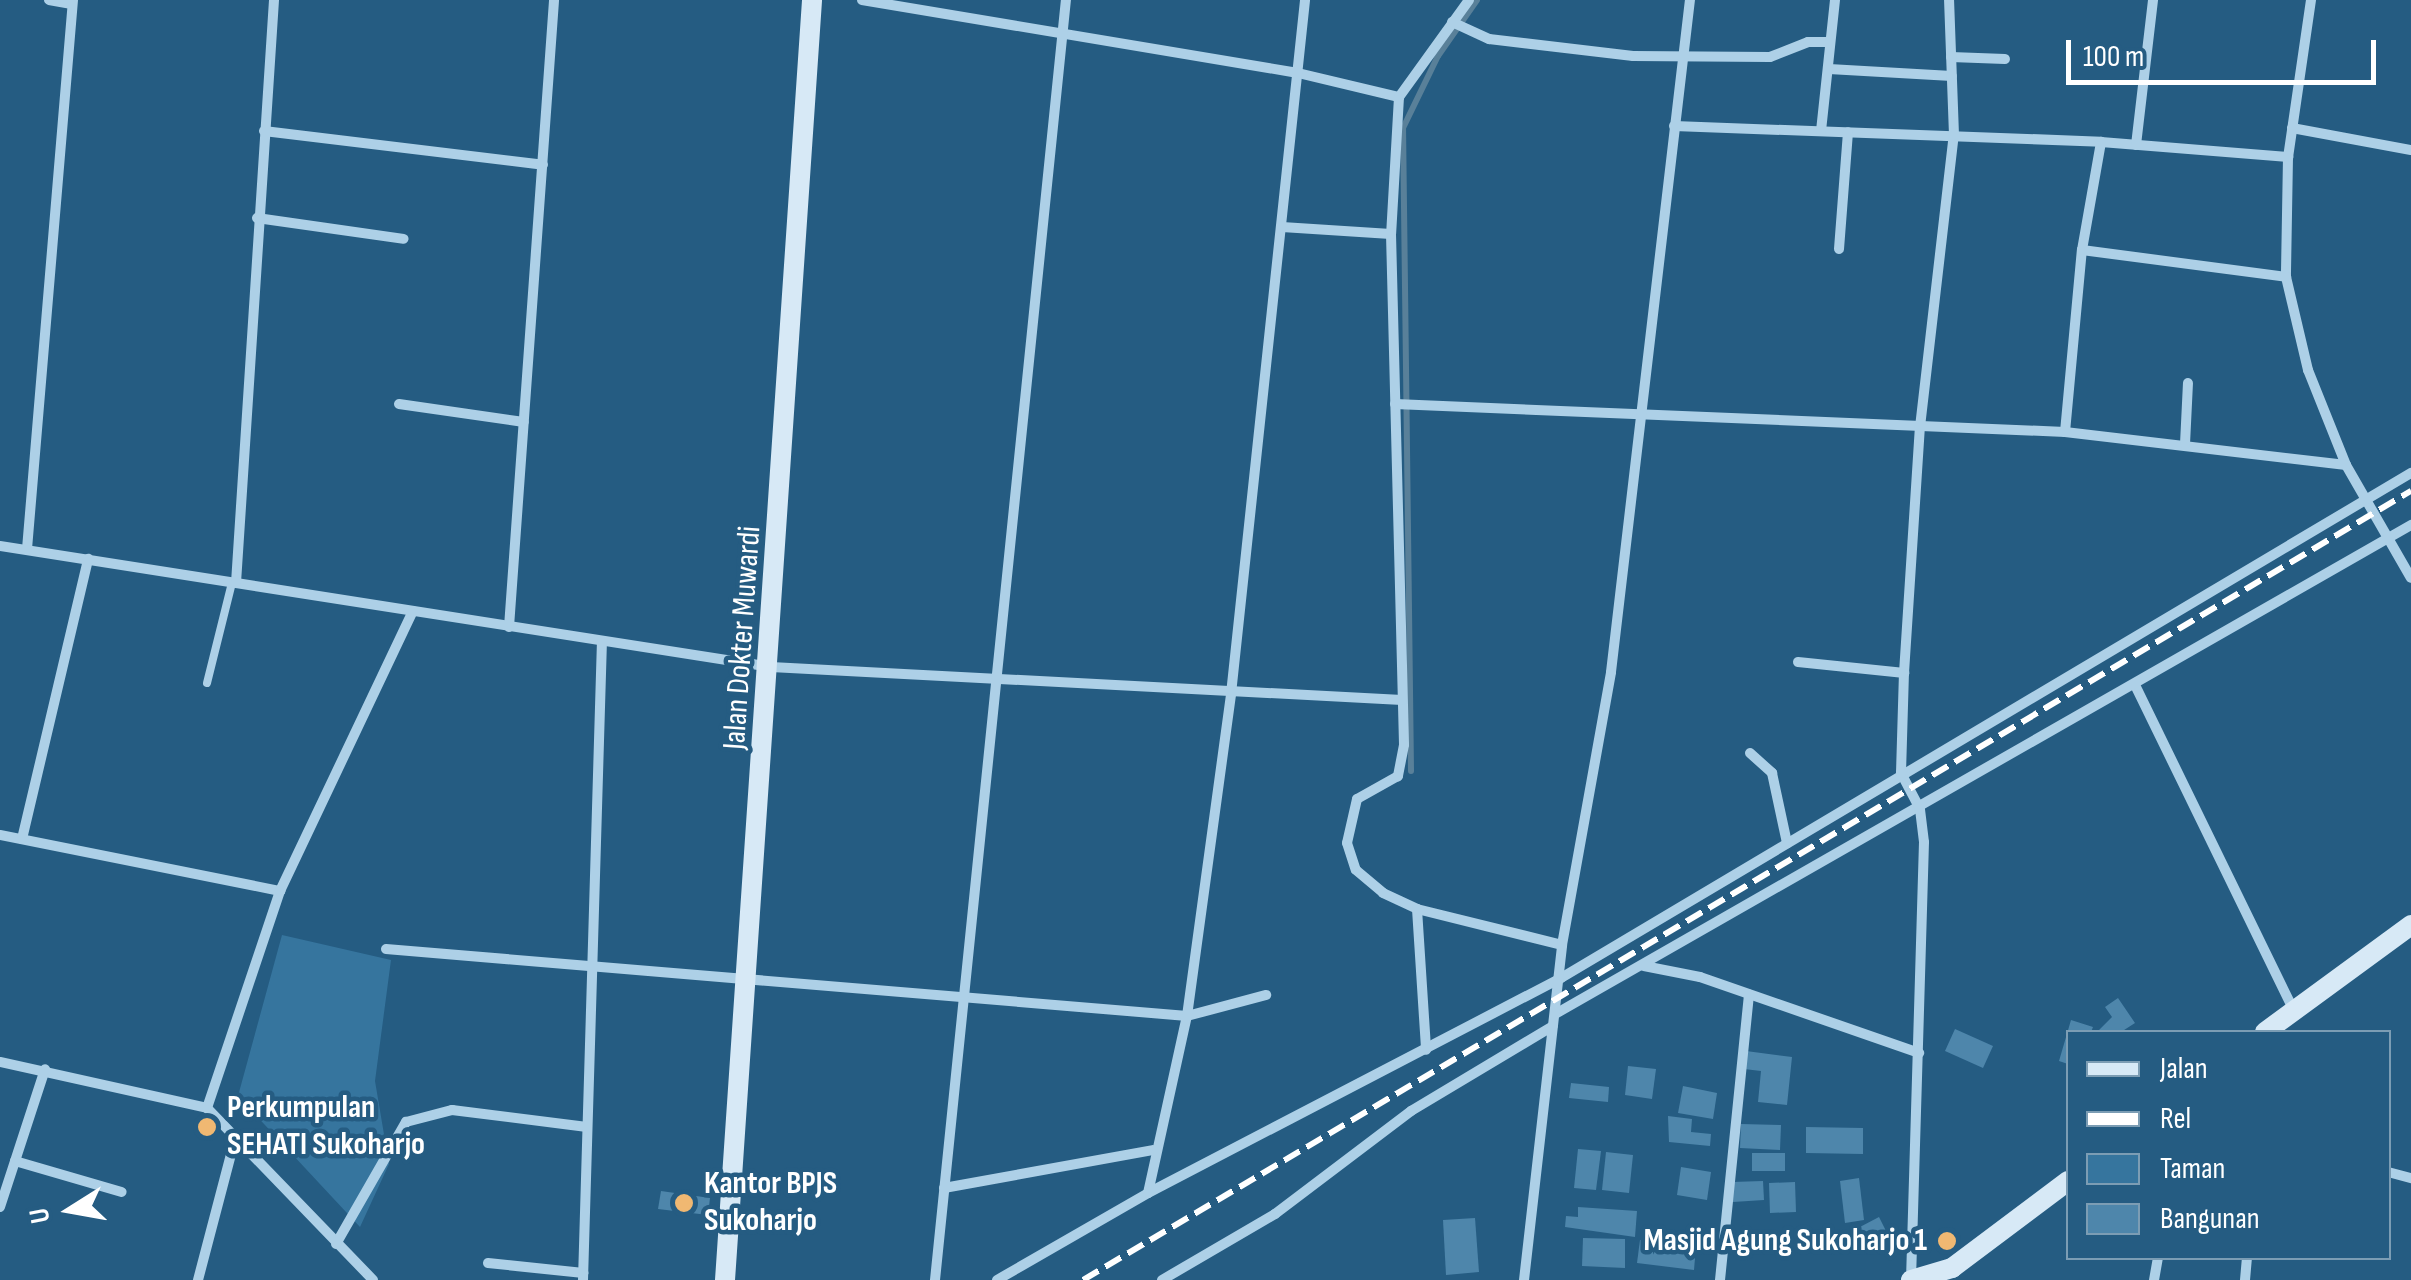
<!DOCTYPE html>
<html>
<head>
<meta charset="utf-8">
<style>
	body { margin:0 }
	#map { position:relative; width:2411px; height:1280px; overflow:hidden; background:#255c82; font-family:"Sofia Sans Condensed",sans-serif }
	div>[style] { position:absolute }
	.green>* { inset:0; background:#36759e }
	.stream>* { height:6px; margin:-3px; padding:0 3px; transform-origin:3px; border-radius:3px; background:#598099 }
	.building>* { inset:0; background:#4e86ab }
	.service>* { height:8px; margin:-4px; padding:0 4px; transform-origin:4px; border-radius:4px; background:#add0e7 }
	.minor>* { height:10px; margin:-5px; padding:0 5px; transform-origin:5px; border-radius:5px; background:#add0e7 }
	.secondary>* { height:20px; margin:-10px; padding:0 10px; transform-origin:10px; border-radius:10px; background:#d7e9f6 }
	.rail>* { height:6px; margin-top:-3px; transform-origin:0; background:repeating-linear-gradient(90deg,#fff 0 18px,transparent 0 26px) }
	.dots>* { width:28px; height:28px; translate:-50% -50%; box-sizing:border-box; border:5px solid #255c82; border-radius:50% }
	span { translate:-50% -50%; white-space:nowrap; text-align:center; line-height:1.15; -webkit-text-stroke:9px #255c82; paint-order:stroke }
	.street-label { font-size:32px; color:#fff }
	.poi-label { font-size:32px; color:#fff; font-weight:700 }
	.left { translate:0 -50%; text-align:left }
	.right { translate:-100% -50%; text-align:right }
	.legend { position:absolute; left:2066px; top:1030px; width:325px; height:230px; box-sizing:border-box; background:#255c82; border:2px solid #7c9db4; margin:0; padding:12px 18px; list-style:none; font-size:30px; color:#fff }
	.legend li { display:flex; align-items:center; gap:20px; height:50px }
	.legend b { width:50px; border:2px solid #7c9db4 }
	.north { position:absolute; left:20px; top:1160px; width:100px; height:100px; -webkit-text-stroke:8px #255c82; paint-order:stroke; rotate:259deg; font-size:28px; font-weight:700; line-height:40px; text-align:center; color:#fff }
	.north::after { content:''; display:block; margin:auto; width:35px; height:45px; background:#fff; clip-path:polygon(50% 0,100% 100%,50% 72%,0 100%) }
	.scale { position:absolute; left:2066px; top:40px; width:310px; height:45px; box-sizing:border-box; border:5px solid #fff; border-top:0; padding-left:12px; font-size:30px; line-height:35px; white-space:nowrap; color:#fff; -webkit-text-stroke:8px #255c82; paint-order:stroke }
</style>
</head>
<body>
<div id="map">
	<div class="green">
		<div style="clip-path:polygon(282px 935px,391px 960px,375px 1081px,389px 1164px,360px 1227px,238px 1096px)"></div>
	</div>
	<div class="stream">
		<div style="left:1411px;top:771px;width:643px;rotate:-90.71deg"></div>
		<div style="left:1403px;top:128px;width:80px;rotate:-64.1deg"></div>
		<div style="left:1438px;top:56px;width:68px;rotate:-55.1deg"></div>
	</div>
	<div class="building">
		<div style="clip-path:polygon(2118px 998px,2135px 1023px,2121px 1032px,2097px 1032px,2112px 1017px,2105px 1007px)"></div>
		<div style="clip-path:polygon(2071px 1020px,2093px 1027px,2091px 1032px,2068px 1032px,2068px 1064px,2059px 1061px)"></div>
		<div style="clip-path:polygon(1955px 1029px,1993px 1046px,1983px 1068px,1945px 1051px)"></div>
		<div style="clip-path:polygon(1746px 1051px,1792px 1057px,1787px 1105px,1758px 1102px,1761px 1071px,1744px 1069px)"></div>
		<div style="clip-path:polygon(1628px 1066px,1656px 1069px,1652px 1099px,1625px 1095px)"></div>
		<div style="clip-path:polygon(1571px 1083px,1609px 1087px,1608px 1102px,1569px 1098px)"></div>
		<div style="clip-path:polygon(1683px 1086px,1717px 1093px,1713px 1119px,1678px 1113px)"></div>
		<div style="clip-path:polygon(1668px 1116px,1692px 1119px,1691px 1132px,1711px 1134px,1710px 1146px,1669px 1142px)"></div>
		<div style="clip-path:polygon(1741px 1124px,1781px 1125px,1780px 1150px,1740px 1148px)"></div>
		<div style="clip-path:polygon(1806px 1127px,1863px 1128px,1863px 1154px,1806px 1153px)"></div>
		<div style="clip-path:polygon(1578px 1149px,1601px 1151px,1596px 1190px,1574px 1188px)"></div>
		<div style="clip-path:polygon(1606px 1152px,1633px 1155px,1629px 1193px,1602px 1190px)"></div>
		<div style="clip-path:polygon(1752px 1153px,1785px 1153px,1785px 1171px,1752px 1171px)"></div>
		<div style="clip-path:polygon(1681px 1167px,1711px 1172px,1707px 1200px,1677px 1195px)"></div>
		<div style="clip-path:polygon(1859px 1178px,1864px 1220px,1845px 1223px,1840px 1181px)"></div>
		<div style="clip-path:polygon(1763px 1181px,1764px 1200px,1733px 1202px,1732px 1182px)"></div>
		<div style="clip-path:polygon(1795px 1182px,1796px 1212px,1770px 1213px,1769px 1183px)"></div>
		<div style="clip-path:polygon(661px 1191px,710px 1198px,708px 1215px,658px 1209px)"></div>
		<div style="clip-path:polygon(1578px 1207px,1637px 1211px,1635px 1237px,1565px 1227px,1566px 1216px,1578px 1217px)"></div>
		<div style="clip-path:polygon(1879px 1217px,1891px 1241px,1870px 1251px,1858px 1228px)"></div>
		<div style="clip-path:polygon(1475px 1218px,1479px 1272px,1446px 1275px,1443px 1220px)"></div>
		<div style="clip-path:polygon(1583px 1238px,1625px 1239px,1625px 1268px,1582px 1266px)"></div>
		<div style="clip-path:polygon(1640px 1240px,1696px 1246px,1694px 1270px,1637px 1263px)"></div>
	</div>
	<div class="service">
		<div style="left:207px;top:683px;width:103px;rotate:-76deg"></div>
	</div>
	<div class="minor">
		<div style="left:49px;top:0;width:23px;rotate:10deg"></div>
		<div style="left:862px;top:0;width:442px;rotate:9.5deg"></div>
		<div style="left:1298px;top:73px;width:104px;rotate:13.4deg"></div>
		<div style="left:1469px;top:0;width:120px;rotate:125.8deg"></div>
		<div style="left:1399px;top:97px;width:137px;rotate:93.3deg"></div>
		<div style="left:1391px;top:234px;width:511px;rotate:88.54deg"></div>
		<div style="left:1404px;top:745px;width:32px;rotate:101deg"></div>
		<div style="left:1398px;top:776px;width:47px;rotate:150.7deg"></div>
		<div style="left:1357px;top:799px;width:45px;rotate:102.8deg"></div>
		<div style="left:1347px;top:843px;width:28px;rotate:72deg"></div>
		<div style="left:1356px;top:870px;width:35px;rotate:40deg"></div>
		<div style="left:1383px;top:893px;width:38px;rotate:25deg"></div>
		<div style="left:1417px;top:909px;width:149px;rotate:13.9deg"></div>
		<div style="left:2311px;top:0;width:159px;rotate:98.3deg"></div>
		<div style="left:2288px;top:157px;width:120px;rotate:91deg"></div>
		<div style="left:2286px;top:277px;width:96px;rotate:76.7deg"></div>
		<div style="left:2308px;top:370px;width:102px;rotate:68.2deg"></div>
		<div style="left:2346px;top:465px;width:130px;rotate:60.1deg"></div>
		<div style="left:1452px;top:22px;width:41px;rotate:24.7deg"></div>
		<div style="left:1489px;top:39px;width:145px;rotate:6.7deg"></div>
		<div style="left:1633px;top:56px;width:137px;rotate:0.4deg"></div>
		<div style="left:1770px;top:57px;width:41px;rotate:-21.5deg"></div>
		<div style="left:1808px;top:42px;width:22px"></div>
		<div style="left:1951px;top:57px;width:54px;rotate:2.1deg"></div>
		<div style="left:1829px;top:69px;width:123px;rotate:3.3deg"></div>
		<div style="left:1674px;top:126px;width:427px;rotate:2.1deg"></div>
		<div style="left:2101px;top:142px;width:188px;rotate:4.6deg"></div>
		<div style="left:2292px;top:128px;width:121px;rotate:10.5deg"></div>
		<div style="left:264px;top:131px;width:281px;rotate:6.9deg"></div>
		<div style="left:1821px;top:131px;width:132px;rotate:-83.9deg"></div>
		<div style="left:2136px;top:145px;width:146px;rotate:-83.3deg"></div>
		<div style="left:257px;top:218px;width:148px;rotate:8.1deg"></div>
		<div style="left:1282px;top:227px;width:109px;rotate:3.7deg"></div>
		<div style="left:1839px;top:249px;width:117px;rotate:-85.6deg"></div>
		<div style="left:2082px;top:250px;width:206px;rotate:7.5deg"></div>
		<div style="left:399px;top:404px;width:126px;rotate:8.2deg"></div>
		<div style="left:1395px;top:404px;width:671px;rotate:2.39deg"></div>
		<div style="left:2065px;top:432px;width:283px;rotate:6.7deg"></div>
		<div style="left:2065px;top:432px;width:183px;rotate:-84.7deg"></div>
		<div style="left:2082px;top:250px;width:110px;rotate:-80deg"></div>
		<div style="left:2185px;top:444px;width:61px;rotate:-87.2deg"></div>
		<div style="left:0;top:546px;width:780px;rotate:8.92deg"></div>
		<div style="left:771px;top:667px;width:632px;rotate:2.99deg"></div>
		<div style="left:27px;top:549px;width:551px;rotate:-85.21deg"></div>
		<div style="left:236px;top:583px;width:584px;rotate:-86.27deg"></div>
		<div style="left:509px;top:627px;width:629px;rotate:-85.89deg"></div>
		<div style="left:1798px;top:662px;width:107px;rotate:5.9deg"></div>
		<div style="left:2135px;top:685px;width:363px;rotate:64deg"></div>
		<div style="left:1750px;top:753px;width:30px;rotate:42deg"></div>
		<div style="left:1772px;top:773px;width:72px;rotate:77.9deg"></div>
		<div style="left:0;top:835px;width:286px;rotate:11.3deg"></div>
		<div style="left:22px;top:839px;width:288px;rotate:-76.7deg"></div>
		<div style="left:1417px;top:909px;width:141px;rotate:86.3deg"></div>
		<div style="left:386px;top:949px;width:804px;rotate:4.78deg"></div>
		<div style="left:1187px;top:1016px;width:82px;rotate:-14.9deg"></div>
		<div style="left:1644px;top:966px;width:57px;rotate:11.1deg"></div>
		<div style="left:1700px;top:977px;width:232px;rotate:19.1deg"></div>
		<div style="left:1557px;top:1013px;width:984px;rotate:-29.74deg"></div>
		<div style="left:0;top:1062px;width:212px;rotate:12.5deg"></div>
		<div style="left:207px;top:1108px;width:239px;rotate:46deg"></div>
		<div style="left:207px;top:1108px;width:229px;rotate:-71.4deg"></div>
		<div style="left:280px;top:891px;width:310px;rotate:-64.6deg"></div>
		<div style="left:15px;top:1161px;width:111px;rotate:16.2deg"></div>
		<div style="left:2388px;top:1172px;width:24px;rotate:15deg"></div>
		<div style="left:944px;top:1188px;width:212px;rotate:-10.3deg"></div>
		<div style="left:1148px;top:1193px;width:181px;rotate:-77.6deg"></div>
		<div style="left:1187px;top:1016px;width:325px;rotate:-82.2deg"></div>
		<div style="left:1231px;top:694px;width:698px;rotate:-83.91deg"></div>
		<div style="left:0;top:1207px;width:145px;rotate:-71.9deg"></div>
		<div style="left:336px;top:1244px;width:141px;rotate:-60.2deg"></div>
		<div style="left:406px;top:1122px;width:48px;rotate:-14.6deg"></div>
		<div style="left:452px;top:1110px;width:136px;rotate:7.2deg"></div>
		<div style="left:488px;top:1263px;width:96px;rotate:6deg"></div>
		<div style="left:198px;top:1280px;width:150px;rotate:-75.3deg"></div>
		<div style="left:583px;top:1280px;width:639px;rotate:-88.3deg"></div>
		<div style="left:935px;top:1280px;width:1287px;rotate:-84.16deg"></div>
		<div style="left:997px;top:1280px;width:174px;rotate:-29.9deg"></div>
		<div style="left:1148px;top:1193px;width:466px;rotate:-27.5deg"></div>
		<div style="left:1561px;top:978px;width:989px;rotate:-30.72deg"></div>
		<div style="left:1162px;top:1280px;width:131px;rotate:-30.3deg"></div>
		<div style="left:1275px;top:1214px;width:171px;rotate:-37.1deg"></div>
		<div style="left:1411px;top:1111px;width:165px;rotate:-30.9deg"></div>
		<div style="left:1524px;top:1280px;width:337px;rotate:-83.5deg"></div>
		<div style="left:1562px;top:945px;width:277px;rotate:-79.8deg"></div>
		<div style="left:1611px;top:672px;width:677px;rotate:-83.3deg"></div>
		<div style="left:1720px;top:1280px;width:287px;rotate:-84.2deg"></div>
		<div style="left:1911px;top:1280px;width:438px;rotate:-88.3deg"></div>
		<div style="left:1924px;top:842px;width:33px;rotate:-97deg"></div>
		<div style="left:1920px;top:809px;width:41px;rotate:-117.8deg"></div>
		<div style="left:1901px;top:773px;width:100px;rotate:-88.3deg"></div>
		<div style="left:1904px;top:673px;width:247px;rotate:-86.3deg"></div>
		<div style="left:1920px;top:427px;width:294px;rotate:-83.4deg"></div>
		<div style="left:1954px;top:135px;width:135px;rotate:-92.1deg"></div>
		<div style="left:2154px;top:1280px;width:22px;rotate:-80deg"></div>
		<div style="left:2245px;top:1280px;width:22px;rotate:-85deg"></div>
	</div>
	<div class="secondary">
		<div style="left:2265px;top:1032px;width:181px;rotate:-36.2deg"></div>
		<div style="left:725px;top:1280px;width:1283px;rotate:-86.11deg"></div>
		<div style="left:1911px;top:1280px;width:43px;rotate:-16.3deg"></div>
		<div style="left:1952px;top:1268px;width:145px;rotate:-36.9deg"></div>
	</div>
	<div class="rail">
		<div style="left:1083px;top:1280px;width:1545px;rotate:-30.72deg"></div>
	</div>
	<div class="dots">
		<div style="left:207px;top:1127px;background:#f0b872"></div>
		<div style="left:684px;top:1203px;background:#f0b872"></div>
		<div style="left:1947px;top:1241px;background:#f0b872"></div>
	</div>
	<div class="street-label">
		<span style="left:743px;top:638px;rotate:-86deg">Jalan Dokter Muwardi</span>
	</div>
	<div class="poi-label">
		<span class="left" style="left:227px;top:1127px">Perkumpulan<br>SEHATI Sukoharjo</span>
		<span class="left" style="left:704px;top:1203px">Kantor BPJS<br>Sukoharjo</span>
		<span class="right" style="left:1927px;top:1241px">Masjid Agung Sukoharjo 1</span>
	</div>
	<ul class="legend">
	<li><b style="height:12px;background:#d7e9f6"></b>Jalan</li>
	<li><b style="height:12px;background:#fff"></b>Rel</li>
	<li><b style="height:28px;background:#36759e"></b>Taman</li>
	<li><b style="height:28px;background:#4e86ab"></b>Bangunan</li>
	</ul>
	<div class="north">U</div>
	<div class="scale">100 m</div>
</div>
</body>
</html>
